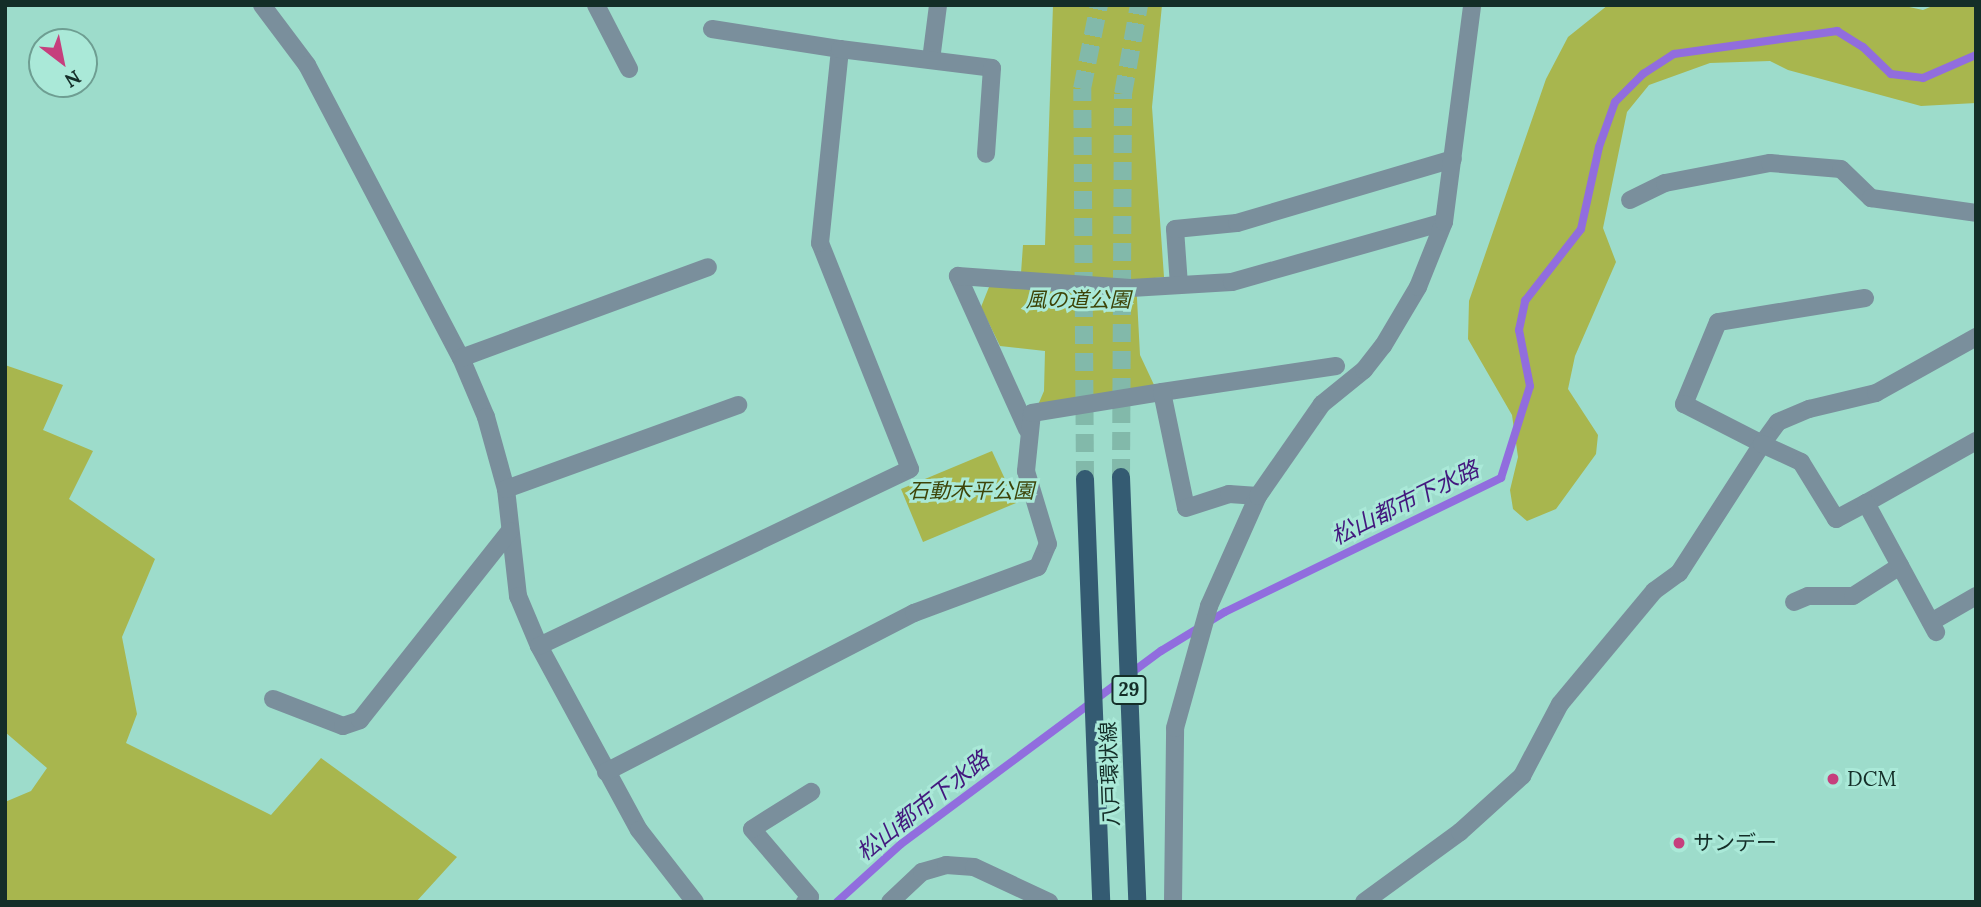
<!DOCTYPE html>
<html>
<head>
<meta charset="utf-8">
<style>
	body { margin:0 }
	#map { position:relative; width:1981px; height:907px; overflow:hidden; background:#9ddccb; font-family:Lora,"Noto Sans JP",serif }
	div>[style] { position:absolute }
	.green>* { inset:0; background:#a8b64e }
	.stream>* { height:8px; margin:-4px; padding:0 4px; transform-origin:4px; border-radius:4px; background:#916dde }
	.major-tunnel>* { height:18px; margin-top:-9px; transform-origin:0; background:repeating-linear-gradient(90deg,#82b9aa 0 18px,transparent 0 27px) }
	.minor>* { height:18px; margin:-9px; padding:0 9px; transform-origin:9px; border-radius:9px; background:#7a8f9c }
	.major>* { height:18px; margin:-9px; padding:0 9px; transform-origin:9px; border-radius:9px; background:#345b72 }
	.dots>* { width:19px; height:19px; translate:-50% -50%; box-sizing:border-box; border:4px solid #aae9d8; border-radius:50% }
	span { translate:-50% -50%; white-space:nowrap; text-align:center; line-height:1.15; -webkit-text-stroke:6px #aae9d8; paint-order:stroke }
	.shield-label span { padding:2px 5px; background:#aae9d8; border:2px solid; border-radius:5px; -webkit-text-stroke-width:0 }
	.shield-label { font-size:19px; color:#142e28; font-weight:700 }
	.park-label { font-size:21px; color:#3d4408; font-style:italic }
	.street-label { font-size:21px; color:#142e28 }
	.poi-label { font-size:21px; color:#142e28 }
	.left { translate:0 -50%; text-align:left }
	.water-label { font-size:23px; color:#43187e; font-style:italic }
	.frame { position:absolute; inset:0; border:7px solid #142e28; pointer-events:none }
	.north { position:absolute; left:28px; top:28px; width:70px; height:70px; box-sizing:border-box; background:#aae9d8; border:2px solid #6e9e92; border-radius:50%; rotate:148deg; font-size:19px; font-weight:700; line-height:28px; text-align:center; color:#142e28 }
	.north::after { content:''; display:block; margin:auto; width:24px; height:32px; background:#c63f7d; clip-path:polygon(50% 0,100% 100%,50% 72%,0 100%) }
</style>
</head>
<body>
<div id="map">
	<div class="green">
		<div style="clip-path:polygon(1053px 5px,1162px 5px,1152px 107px,1164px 277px,1136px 280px,1140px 355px,1155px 387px,1038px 405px,1044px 391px,1045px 351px,1000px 346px,981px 307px,989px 287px,1020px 287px,1023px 245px,1045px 245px)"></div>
		<div style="clip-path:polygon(1608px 5px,1900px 5px,1923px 10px,1935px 5px,1976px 5px,1976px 103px,1921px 106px,1788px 70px,1770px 61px,1710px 63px,1649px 85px,1627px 112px,1603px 228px,1616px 262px,1575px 356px,1568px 389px,1598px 435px,1596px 454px,1556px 509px,1527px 521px,1513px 509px,1510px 490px,1518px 457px,1512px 415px,1468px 339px,1469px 301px,1546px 79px,1568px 37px)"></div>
		<div style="clip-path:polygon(5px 365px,63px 385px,43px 430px,93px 451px,69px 499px,155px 559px,122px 637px,137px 714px,126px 743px,271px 815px,321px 758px,457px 857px,416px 902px,5px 902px,5px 802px,31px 791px,47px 768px,5px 732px)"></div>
		<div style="clip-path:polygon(992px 451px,1016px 503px,923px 542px,901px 489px)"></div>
	</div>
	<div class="stream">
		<div style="left:837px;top:902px;width:86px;rotate:-42.2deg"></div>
		<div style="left:901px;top:844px;width:324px;rotate:-36.6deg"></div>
		<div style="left:1161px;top:651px;width:75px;rotate:-31.4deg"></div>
		<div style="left:1225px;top:612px;width:307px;rotate:-25.9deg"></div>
		<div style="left:1501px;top:478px;width:96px;rotate:-72.5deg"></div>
		<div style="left:1530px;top:386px;width:57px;rotate:-101.1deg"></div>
		<div style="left:1519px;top:330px;width:30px;rotate:-78deg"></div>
		<div style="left:1525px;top:301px;width:91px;rotate:-52.1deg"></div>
		<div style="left:1581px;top:229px;width:84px;rotate:-77.6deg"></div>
		<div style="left:1599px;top:147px;width:48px;rotate:-70.4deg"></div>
		<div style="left:1615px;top:102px;width:40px;rotate:-45deg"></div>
		<div style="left:1643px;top:74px;width:37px;rotate:-33deg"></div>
		<div style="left:1674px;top:54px;width:165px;rotate:-8deg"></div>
		<div style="left:1837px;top:31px;width:31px;rotate:32deg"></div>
		<div style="left:1863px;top:47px;width:39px;rotate:44deg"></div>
		<div style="left:1891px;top:74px;width:32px;rotate:7deg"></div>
		<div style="left:1923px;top:78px;width:58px;rotate:-23.5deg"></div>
	</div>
	<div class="major-tunnel">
		<div style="left:1121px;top:477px;width:383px;rotate:-89.7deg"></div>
		<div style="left:1123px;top:94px;width:90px;rotate:-79.8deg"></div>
		<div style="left:1085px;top:479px;width:390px;rotate:-90.4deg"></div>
		<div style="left:1082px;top:89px;width:86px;rotate:-78.6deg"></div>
	</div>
	<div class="minor">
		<div style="left:262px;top:5px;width:75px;rotate:53.1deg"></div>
		<div style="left:307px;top:65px;width:331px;rotate:62.3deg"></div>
		<div style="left:461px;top:358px;width:64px;rotate:67deg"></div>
		<div style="left:486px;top:417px;width:75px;rotate:74.5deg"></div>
		<div style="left:506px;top:489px;width:108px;rotate:83.6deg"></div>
		<div style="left:518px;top:596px;width:54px;rotate:67.2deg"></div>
		<div style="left:539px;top:646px;width:209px;rotate:61.5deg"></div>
		<div style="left:639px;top:830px;width:91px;rotate:52.1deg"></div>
		<div style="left:596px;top:5px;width:72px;rotate:62.7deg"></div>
		<div style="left:712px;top:29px;width:130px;rotate:8.9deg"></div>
		<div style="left:931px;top:60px;width:55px;rotate:-82.7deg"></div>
		<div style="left:1630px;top:200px;width:39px;rotate:-26deg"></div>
		<div style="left:1665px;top:183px;width:107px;rotate:-10.8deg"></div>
		<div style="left:1770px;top:163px;width:71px;rotate:4.8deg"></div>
		<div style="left:1841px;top:169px;width:42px;rotate:44deg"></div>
		<div style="left:1871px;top:198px;width:106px;rotate:8.1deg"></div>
		<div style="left:1179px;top:285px;width:56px;rotate:-94.1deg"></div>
		<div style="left:1175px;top:229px;width:62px;rotate:-5.5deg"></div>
		<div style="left:1237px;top:223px;width:225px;rotate:-16.5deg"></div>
		<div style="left:1865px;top:298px;width:149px;rotate:170.7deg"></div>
		<div style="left:1718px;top:322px;width:89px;rotate:112.5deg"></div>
		<div style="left:1684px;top:404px;width:88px;rotate:27.1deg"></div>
		<div style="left:1762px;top:444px;width:27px;rotate:-54deg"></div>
		<div style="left:1778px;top:422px;width:34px;rotate:-23deg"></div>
		<div style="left:1809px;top:409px;width:69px;rotate:-13.4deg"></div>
		<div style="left:1876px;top:393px;width:115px;rotate:-29.2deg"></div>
		<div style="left:461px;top:358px;width:263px;rotate:-20.2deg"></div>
		<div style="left:1162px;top:392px;width:176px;rotate:-8.5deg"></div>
		<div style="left:1027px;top:429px;width:168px;rotate:-114.3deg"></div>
		<div style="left:958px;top:276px;width:173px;rotate:4deg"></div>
		<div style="left:1131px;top:288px;width:101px;rotate:-3.4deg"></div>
		<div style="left:1232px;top:282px;width:220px;rotate:-15.8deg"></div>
		<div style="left:506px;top:489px;width:247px;rotate:-19.9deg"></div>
		<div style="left:1866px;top:503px;width:126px;rotate:-29.4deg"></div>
		<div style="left:1794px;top:602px;width:15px;rotate:-23deg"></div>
		<div style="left:1808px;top:596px;width:45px"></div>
		<div style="left:1853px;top:596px;width:56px;rotate:-32.6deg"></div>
		<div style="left:1931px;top:622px;width:52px;rotate:-30deg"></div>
		<div style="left:539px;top:646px;width:411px;rotate:-25.5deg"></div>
		<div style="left:910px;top:469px;width:243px;rotate:-111.7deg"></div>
		<div style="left:820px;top:243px;width:195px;rotate:-84.1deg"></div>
		<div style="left:840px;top:49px;width:153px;rotate:7.1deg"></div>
		<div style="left:992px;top:68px;width:86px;rotate:94deg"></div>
		<div style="left:273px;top:699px;width:75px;rotate:21.1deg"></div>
		<div style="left:343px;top:726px;width:18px;rotate:-19deg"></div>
		<div style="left:360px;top:720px;width:241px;rotate:-51.6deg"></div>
		<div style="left:606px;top:772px;width:347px;rotate:-27.3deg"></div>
		<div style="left:914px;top:613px;width:132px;rotate:-20.4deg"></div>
		<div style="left:1038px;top:567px;width:25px;rotate:-67deg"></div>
		<div style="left:1048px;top:544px;width:76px;rotate:-106.8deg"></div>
		<div style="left:1026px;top:471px;width:58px;rotate:-84.1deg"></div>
		<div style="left:1032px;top:413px;width:132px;rotate:-9.2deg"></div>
		<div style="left:1162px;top:392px;width:118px;rotate:78.3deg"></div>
		<div style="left:1186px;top:508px;width:45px;rotate:-18deg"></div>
		<div style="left:1229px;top:494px;width:29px;rotate:4deg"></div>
		<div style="left:805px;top:902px;width:7px;rotate:-45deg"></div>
		<div style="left:810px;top:897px;width:89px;rotate:-130.5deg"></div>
		<div style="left:752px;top:829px;width:70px;rotate:-32.1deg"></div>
		<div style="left:890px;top:902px;width:44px;rotate:-43.2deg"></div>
		<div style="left:922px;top:872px;width:25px;rotate:-16deg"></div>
		<div style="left:946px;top:865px;width:28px;rotate:4deg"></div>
		<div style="left:974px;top:867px;width:83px;rotate:25deg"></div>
		<div style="left:1173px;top:902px;width:174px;rotate:-89.3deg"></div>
		<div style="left:1175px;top:728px;width:127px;rotate:-74.4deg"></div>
		<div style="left:1209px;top:606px;width:120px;rotate:-66deg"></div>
		<div style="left:1258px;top:496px;width:112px;rotate:-55.2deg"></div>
		<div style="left:1322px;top:404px;width:54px;rotate:-39deg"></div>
		<div style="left:1364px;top:370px;width:31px;rotate:-52deg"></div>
		<div style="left:1383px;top:346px;width:69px;rotate:-59.3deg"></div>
		<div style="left:1418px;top:287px;width:70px;rotate:-68.2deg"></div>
		<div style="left:1444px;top:222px;width:219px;rotate:-82.6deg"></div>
		<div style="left:1364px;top:902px;width:119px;rotate:-36.1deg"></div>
		<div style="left:1460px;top:832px;width:84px;rotate:-42.1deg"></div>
		<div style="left:1522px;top:776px;width:81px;rotate:-62.2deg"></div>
		<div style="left:1560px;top:704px;width:147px;rotate:-50.2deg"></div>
		<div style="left:1654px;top:591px;width:31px;rotate:-36deg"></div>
		<div style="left:1679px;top:573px;width:153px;rotate:-57.2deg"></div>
		<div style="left:1762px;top:444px;width:43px;rotate:24.8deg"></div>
		<div style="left:1801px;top:462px;width:67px;rotate:58.4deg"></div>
		<div style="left:1836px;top:519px;width:34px;rotate:-28deg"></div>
		<div style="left:1866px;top:503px;width:147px;rotate:61.5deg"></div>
	</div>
	<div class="major">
		<div style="left:1121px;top:477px;width:425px;rotate:87.8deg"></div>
		<div style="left:1085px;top:479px;width:423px;rotate:87.8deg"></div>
	</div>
	<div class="dots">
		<div style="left:1833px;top:779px;background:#c63f7d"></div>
		<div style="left:1679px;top:843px;background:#c63f7d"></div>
	</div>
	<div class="shield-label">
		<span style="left:1129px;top:690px">29</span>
	</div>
	<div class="park-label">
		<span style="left:1078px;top:300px">風の道公園</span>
		<span style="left:971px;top:491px">石動木平公園</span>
	</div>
	<div class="street-label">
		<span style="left:1110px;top:774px;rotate:-92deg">八戸環状線</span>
	</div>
	<div class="poi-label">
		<span class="left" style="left:1847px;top:779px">DCM</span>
		<span class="left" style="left:1693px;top:843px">サンデー</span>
	</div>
	<div class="water-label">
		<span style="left:1405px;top:503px;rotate:-26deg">松山都市下水路</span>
		<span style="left:923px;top:806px;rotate:-38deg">松山都市下水路</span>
	</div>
	<div class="frame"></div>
	<div class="north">N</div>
</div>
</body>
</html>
